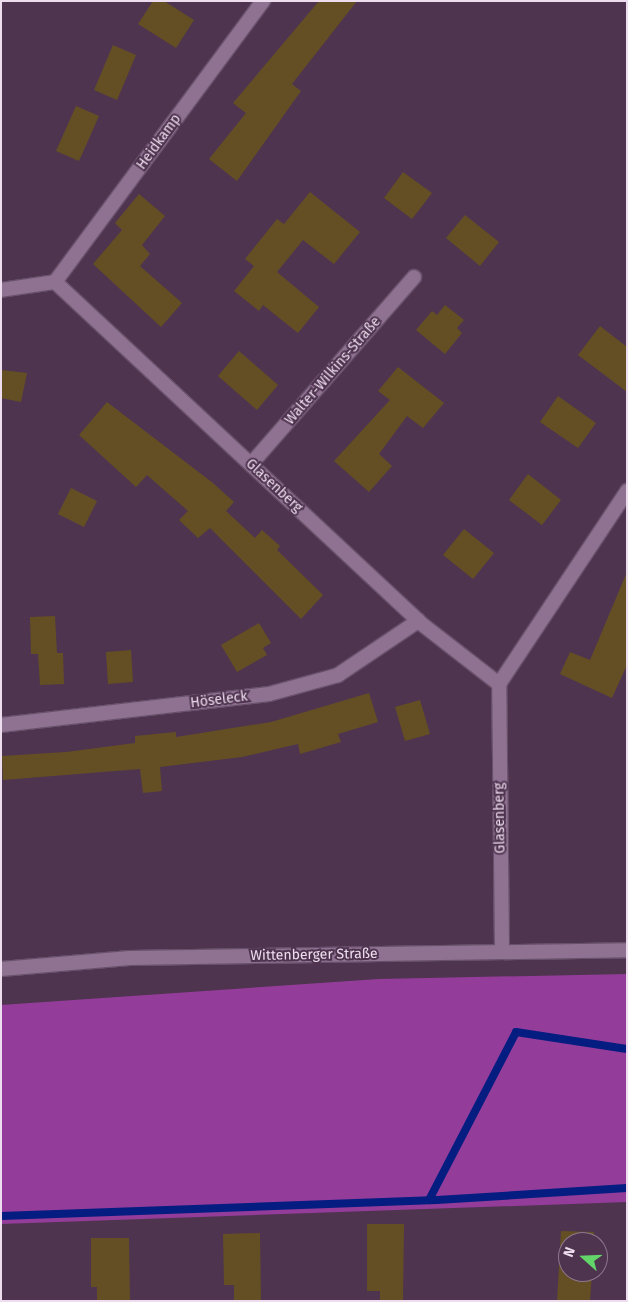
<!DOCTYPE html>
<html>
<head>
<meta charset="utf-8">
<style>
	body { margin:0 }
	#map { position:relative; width:628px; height:1302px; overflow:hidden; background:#4f3450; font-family:"Fira Sans",sans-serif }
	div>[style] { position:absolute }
	.forest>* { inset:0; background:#943c9a }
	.stream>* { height:8px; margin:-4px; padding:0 4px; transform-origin:4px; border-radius:4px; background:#051d80 }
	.building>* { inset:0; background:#634f23 }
	.roads { filter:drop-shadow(1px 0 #68516a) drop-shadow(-1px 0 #68516a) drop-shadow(0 1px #68516a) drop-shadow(0 -1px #68516a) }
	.minor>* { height:14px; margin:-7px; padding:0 7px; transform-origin:7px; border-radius:7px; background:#8f7191 }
	.secondary>* { height:14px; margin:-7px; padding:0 7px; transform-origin:7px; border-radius:7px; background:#8f7191 }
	span { translate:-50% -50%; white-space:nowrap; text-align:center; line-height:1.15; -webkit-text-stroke:4px #4f3450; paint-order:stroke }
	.street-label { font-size:14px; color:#eeddef }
	.frame { position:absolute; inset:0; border:2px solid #eeddef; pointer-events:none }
	.north { position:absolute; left:558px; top:1232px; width:50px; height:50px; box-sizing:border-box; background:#4f3450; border:1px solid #8f7890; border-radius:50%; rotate:290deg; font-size:14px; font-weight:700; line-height:20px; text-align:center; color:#eeddef }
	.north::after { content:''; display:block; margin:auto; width:18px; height:22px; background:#62d469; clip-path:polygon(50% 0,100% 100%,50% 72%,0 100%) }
</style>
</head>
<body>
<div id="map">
	<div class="forest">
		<div style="clip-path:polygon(627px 974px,627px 1202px,1px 1224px,1px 1005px,379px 979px)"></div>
	</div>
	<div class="stream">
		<div style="left:429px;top:1200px;width:189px;rotate:-62.6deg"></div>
		<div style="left:516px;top:1032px;width:112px;rotate:8.7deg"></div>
		<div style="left:1px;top:1216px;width:436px;rotate:-2.1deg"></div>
		<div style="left:437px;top:1200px;width:190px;rotate:-3.6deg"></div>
	</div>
	<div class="building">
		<div style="clip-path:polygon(153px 1px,164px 1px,194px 20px,176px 48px,138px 24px)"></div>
		<div style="clip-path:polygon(319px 1px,357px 1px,292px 84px,301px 91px,237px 181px,209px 159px,246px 113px,233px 103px)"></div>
		<div style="clip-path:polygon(113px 45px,136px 55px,117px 100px,94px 90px)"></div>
		<div style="clip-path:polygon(76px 106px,99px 116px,79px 161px,56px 151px)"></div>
		<div style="clip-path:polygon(403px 172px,432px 193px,412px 219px,384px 198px)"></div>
		<div style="clip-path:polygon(310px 192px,360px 232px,334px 264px,303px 240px,277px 272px,319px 307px,298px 333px,263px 305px,259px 311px,234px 291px,254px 266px,245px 259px,277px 219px,284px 224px)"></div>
		<div style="clip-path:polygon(139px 194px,165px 216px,142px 245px,150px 254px,140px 266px,182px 303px,161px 327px,93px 264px,122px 230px,115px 223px)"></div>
		<div style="clip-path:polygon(465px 215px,499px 242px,480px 266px,446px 238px)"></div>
		<div style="clip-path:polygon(445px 305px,464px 320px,457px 328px,462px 333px,445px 354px,416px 330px,432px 311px,437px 315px)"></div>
		<div style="clip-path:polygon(600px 326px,627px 347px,627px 392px,578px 355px)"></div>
		<div style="clip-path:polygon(239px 351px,278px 385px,257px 410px,218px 376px)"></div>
		<div style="clip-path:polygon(398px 367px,444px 403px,423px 428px,407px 416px,379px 454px,392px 466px,369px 492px,334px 461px,390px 400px,378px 391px)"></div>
		<div style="clip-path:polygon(1px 370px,27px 373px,21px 402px,1px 398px)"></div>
		<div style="clip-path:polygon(558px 396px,596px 423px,578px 448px,540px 422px)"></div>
		<div style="clip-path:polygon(107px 402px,213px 483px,234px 502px,226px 511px,255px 538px,262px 530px,280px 546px,277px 550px,323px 595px,301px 619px,210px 528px,198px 538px,179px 520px,188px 511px,147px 475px,136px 487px,79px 435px)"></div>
		<div style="clip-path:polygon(528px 474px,561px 500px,542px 525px,509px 500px)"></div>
		<div style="clip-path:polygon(71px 488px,97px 501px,84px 527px,58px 514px)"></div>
		<div style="clip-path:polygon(464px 529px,494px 553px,473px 579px,443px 555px)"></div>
		<div style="clip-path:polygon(627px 572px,627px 665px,612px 698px,560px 674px,570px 652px,590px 660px)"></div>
		<div style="clip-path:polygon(55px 616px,57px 653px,63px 653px,64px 684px,40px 685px,38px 654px,31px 654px,30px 617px)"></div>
		<div style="clip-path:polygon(259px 623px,271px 643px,263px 648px,267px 655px,237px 672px,221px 645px)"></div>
		<div style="clip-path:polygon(131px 650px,133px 682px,108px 684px,106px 652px)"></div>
		<div style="clip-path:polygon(369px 693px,378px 722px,338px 734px,341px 742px,300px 754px,298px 744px,242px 757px,160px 767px,162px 791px,143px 793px,140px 769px,3px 780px,2px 756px,66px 752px,135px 743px,135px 736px,176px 732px,176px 737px,271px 722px)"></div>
		<div style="clip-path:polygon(420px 700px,430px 734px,405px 741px,395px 707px)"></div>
		<div style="clip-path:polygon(367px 1224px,404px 1224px,403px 1301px,380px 1301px,380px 1291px,367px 1291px)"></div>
		<div style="clip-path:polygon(561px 1231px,594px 1232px,594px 1242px,568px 1242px,568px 1272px,592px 1272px,590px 1301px,557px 1301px)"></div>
		<div style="clip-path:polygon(260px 1233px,261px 1301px,234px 1301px,234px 1285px,224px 1285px,223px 1234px)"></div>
		<div style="clip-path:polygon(91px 1238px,129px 1238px,130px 1301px,97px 1301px,97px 1287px,91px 1287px)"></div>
	</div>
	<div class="roads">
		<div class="minor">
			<div style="left:55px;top:282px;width:497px;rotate:43deg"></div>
			<div style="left:418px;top:621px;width:103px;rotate:37.9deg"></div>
			<div style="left:55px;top:282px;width:350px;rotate:-53.5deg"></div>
			<div style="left:1px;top:290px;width:55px;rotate:-8.4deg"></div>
			<div style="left:251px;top:464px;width:248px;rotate:-48.9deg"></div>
			<div style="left:1px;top:725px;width:270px;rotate:-6.6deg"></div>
			<div style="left:269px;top:694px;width:72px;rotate:-15.4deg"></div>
			<div style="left:338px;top:675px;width:97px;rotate:-34deg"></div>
			<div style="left:502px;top:951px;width:267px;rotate:-90.6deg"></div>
			<div style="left:499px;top:684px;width:232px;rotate:-56.4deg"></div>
		</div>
		<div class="secondary">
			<div style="left:1px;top:969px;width:129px;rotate:-4.9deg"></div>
			<div style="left:130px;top:958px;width:497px;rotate:-0.9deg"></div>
		</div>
	</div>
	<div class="street-label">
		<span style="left:159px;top:142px;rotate:-54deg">Heidkamp</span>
		<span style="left:333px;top:371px;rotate:-49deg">Walter-Wilkins-Straße</span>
		<span style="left:274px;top:486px;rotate:43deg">Glasenberg</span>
		<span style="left:219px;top:700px;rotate:-7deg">Höseleck</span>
		<span style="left:500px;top:818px;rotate:-91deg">Glasenberg</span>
		<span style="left:314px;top:955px;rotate:-1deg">Wittenberger Straße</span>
	</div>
	<div class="frame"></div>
	<div class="north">N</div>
</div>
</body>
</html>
